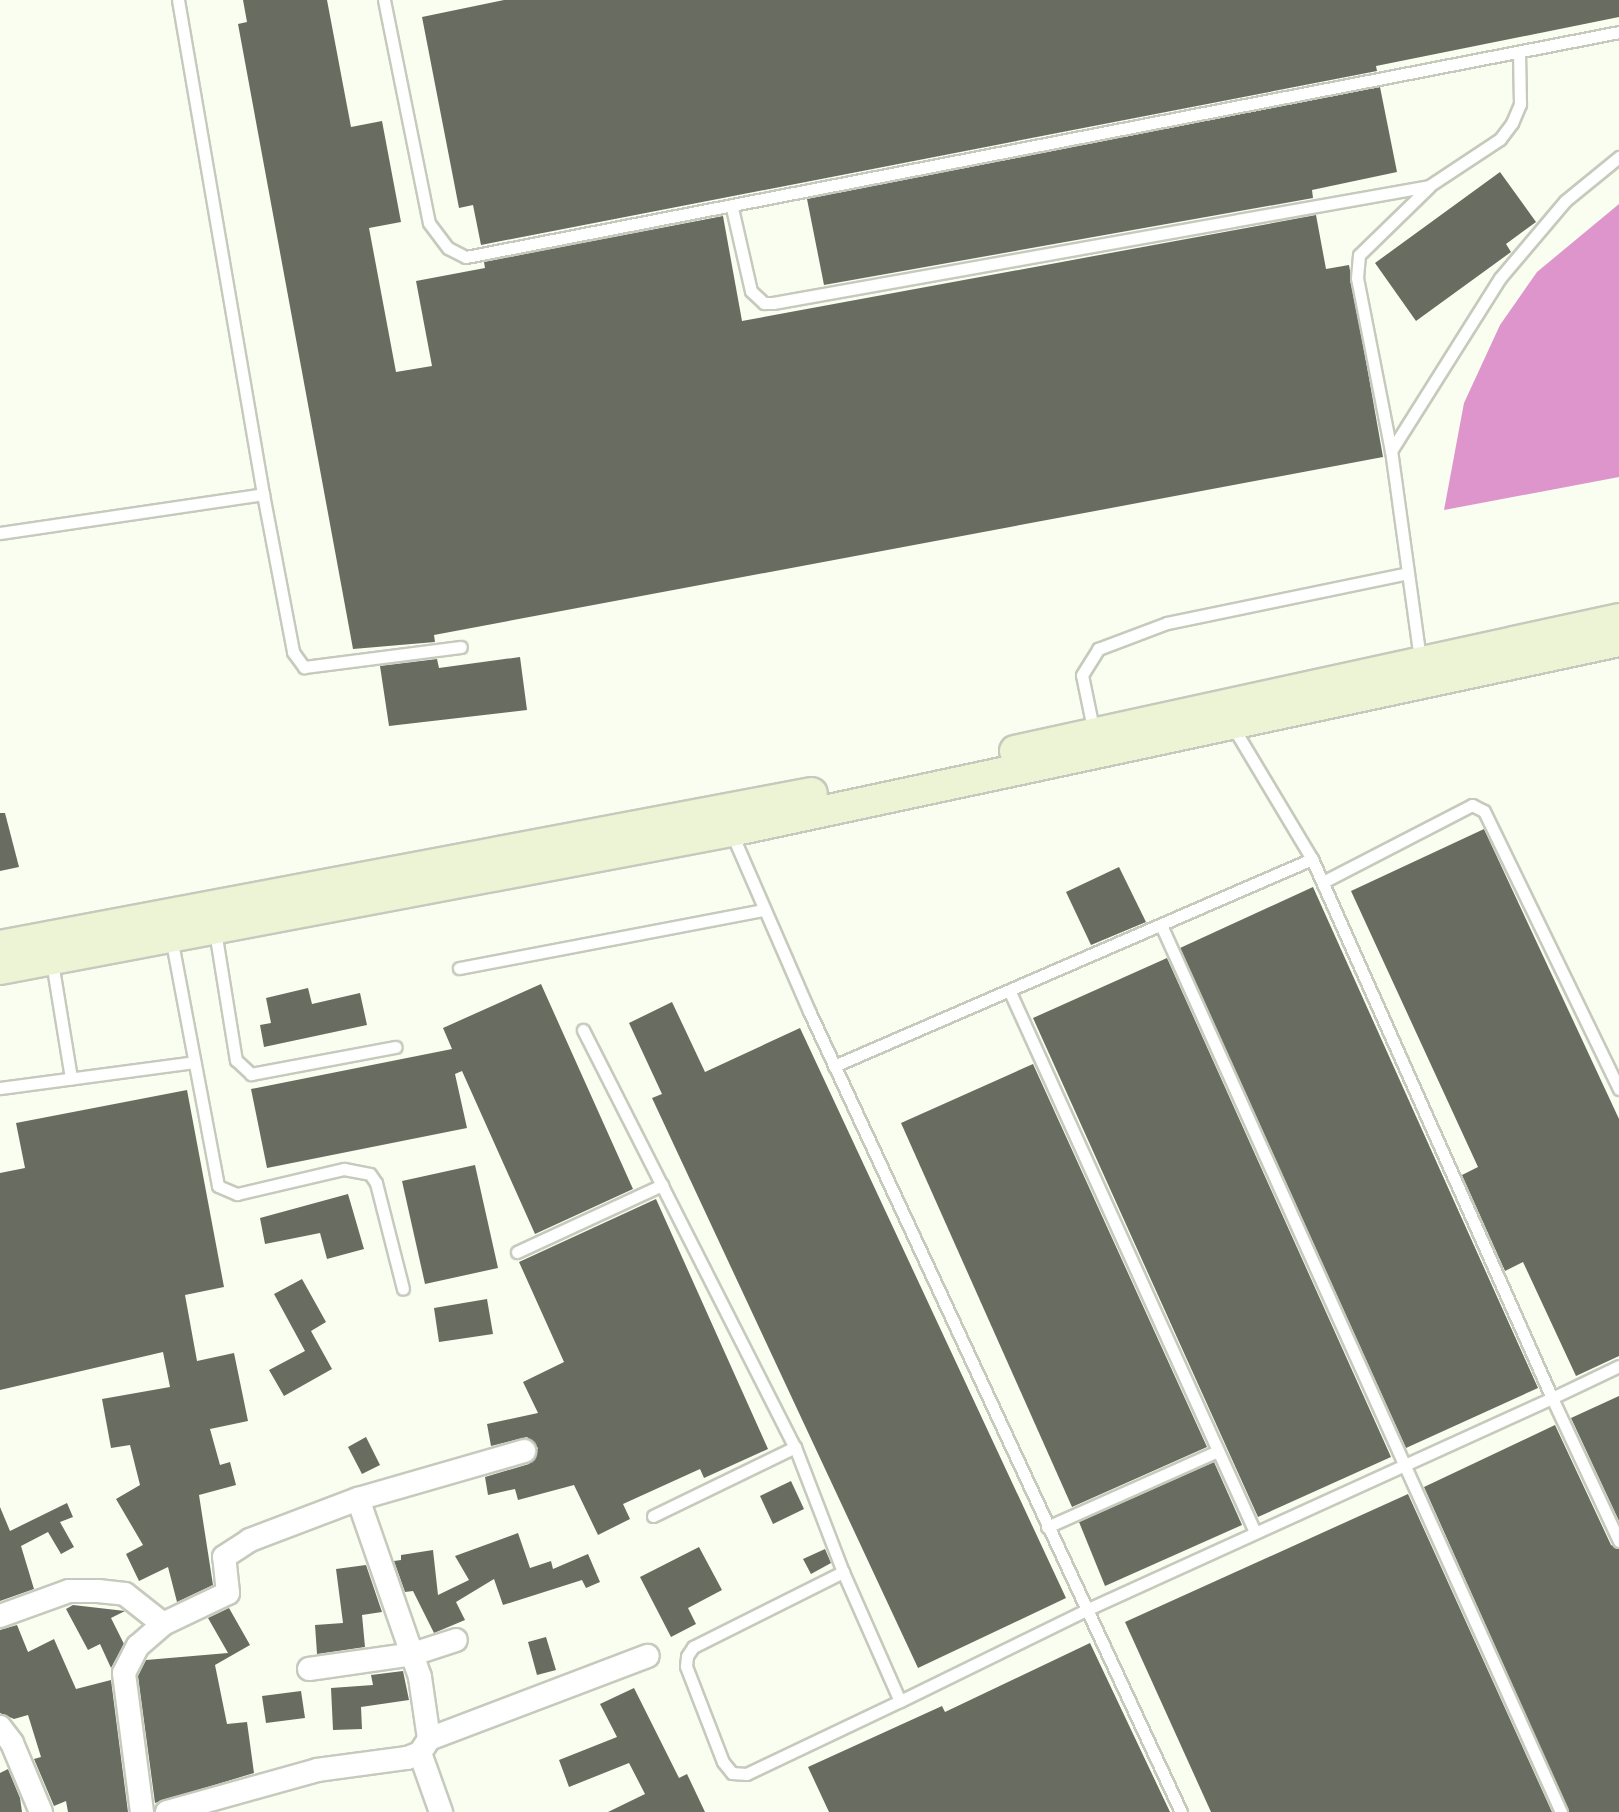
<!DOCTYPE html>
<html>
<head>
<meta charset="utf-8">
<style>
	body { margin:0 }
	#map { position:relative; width:1619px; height:1812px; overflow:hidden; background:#f9fef0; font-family:"Roboto Serif",serif }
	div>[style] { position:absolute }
	.water>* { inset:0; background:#de95cc }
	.building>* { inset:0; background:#696d61 }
	.roads { filter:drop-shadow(2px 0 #c6cabd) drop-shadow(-2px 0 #c6cabd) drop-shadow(0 2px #c6cabd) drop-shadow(0 -2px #c6cabd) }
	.lane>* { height:11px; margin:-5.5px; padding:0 5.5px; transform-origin:5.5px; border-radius:5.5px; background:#fff }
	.street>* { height:22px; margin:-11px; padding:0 11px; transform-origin:11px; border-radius:11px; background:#fff }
	.secondary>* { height:30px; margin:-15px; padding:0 15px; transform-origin:15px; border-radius:15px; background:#ecf4d5 }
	span { translate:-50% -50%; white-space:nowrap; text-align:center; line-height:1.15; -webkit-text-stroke:8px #f9fef0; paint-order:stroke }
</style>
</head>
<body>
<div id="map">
	<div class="water">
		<div style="clip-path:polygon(1619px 204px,1619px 477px,1444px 510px,1464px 403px,1500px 325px,1537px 272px)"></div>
	</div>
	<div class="building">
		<div style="clip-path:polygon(243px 0,327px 0,351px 127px,382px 121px,401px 222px,369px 228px,396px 372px,432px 366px,416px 281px,485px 268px,484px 262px,723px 216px,742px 321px,1316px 215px,1326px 269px,1349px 265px,1383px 457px,434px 635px,435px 642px,353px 649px,238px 24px,247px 22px)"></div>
		<div style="clip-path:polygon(504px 0,1619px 0,1619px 17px,1376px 66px,1377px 71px,481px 245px,473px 205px,459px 208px,422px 17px)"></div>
		<div style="clip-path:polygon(1380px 87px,1397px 172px,1312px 190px,1313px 198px,824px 285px,807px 199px)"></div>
		<div style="clip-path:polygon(1500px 172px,1536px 222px,1506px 244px,1511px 252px,1416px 321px,1375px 263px)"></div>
		<div style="clip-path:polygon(520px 657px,527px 710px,389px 726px,380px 666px,437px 659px,439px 668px)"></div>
		<div style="clip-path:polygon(0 813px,5px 813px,19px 867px,0 871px)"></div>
		<div style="clip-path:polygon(1484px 829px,1619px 1119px,1619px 1356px,1576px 1376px,1523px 1262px,1505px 1271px,1462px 1175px,1478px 1167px,1351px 891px)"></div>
		<div style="clip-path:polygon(1119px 867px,1146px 922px,1091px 945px,1066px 892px)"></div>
		<div style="clip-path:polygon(1313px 887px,1538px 1388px,1406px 1448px,1180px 948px)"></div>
		<div style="clip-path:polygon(1167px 958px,1391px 1457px,1258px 1517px,1033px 1018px)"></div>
		<div style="clip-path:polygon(541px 984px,633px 1189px,535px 1234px,462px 1071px,455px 1074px,467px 1128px,267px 1168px,251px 1089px,452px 1049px,443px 1028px)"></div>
		<div style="clip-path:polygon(308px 988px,312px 1004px,360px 993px,367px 1025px,264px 1047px,260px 1025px,271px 1023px,266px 998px)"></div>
		<div style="clip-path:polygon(672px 1002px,705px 1072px,800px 1028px,1066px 1598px,918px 1668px,652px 1098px,662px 1094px,629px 1023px)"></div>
		<div style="clip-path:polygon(1033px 1064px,1207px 1447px,1072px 1507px,901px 1123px)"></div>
		<div style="clip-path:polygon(187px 1090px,224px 1287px,185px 1295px,197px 1361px,234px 1353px,248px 1421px,210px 1429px,220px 1465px,230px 1462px,236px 1485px,199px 1495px,213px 1585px,177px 1602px,168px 1567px,139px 1581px,126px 1554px,143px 1545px,116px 1499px,140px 1485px,130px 1445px,111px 1448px,102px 1399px,170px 1387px,163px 1352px,0 1390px,0 1173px,25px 1168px,16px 1123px)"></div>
		<div style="clip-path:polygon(475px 1165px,498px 1268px,425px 1284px,402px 1181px)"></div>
		<div style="clip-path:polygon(348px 1194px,364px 1249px,327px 1259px,320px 1233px,265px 1244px,260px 1218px)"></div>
		<div style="clip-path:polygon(656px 1199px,768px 1449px,704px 1478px,700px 1469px,623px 1504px,630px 1519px,598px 1535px,574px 1485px,518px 1500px,515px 1489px,488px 1495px,485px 1477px,529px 1464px,538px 1448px,527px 1437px,491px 1446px,487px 1424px,538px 1413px,523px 1382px,564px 1362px,519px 1262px)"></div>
		<div style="clip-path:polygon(302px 1279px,326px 1322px,311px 1331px,332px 1369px,284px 1396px,269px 1370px,305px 1351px,274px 1294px)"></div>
		<div style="clip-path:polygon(487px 1299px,493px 1334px,439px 1342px,434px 1308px)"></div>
		<div style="clip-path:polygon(1619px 1396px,1619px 1521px,1571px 1418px)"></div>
		<div style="clip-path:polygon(1555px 1425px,1611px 1545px,1619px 1549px,1619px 1812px,1569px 1812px,1424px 1487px)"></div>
		<div style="clip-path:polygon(366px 1437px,380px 1465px,362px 1474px,348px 1447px)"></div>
		<div style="clip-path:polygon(1214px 1462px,1242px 1525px,1105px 1586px,1079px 1522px)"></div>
		<div style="clip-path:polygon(791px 1481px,804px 1509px,773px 1524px,760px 1496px)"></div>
		<div style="clip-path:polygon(1408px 1494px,1552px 1812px,1211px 1812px,1125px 1622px)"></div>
		<div style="clip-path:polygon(67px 1503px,73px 1517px,60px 1522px,74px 1547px,61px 1554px,48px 1532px,21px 1546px,34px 1589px,0 1601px,0 1507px,10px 1531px)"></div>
		<div style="clip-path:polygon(518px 1533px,530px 1568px,551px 1561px,553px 1569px,588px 1554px,600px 1582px,586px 1588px,582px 1580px,503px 1605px,494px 1579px,456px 1602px,465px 1620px,434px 1633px,413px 1591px,405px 1592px,394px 1561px,401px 1560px,401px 1555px,433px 1550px,438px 1595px,469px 1580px,455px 1556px)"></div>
		<div style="clip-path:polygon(699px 1547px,722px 1590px,688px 1608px,696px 1624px,671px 1637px,640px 1577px)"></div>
		<div style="clip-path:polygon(825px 1549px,831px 1563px,811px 1574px,803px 1559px)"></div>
		<div style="clip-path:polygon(366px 1565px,382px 1612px,362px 1615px,365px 1647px,317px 1654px,315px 1625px,343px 1623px,336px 1569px)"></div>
		<div style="clip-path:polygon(73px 1605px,125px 1611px,111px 1618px,124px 1644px,111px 1668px,100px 1644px,88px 1650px,66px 1609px)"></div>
		<div style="clip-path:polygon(229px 1608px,250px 1645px,215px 1665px,227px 1724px,247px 1722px,254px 1773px,155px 1803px,138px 1676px,146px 1660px,228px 1653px,208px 1618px)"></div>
		<div style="clip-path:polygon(17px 1625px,28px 1652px,54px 1639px,76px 1689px,111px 1680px,128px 1812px,68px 1812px,66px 1801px,54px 1806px,34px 1759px,41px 1757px,28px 1715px,14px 1719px,0 1713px,0 1630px)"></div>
		<div style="clip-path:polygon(546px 1637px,556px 1670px,537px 1675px,528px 1642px)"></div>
		<div style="clip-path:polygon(1090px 1643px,1170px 1812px,829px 1812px,808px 1767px,942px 1706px,945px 1712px)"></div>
		<div style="clip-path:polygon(403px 1671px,409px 1700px,361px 1707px,362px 1729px,333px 1730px,331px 1688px,373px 1685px,371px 1675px)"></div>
		<div style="clip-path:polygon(634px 1688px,679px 1778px,687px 1774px,705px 1812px,608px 1812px,645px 1794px,629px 1763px,569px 1787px,559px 1760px,617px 1737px,600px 1704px)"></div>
		<div style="clip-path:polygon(301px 1691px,305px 1718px,266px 1723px,262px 1696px)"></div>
		<div style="clip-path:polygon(8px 1769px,20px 1798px,22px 1812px,0 1812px,0 1773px)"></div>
	</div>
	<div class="roads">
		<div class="lane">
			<div style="left:384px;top:0;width:227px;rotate:78.6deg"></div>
			<div style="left:429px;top:223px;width:31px;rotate:53deg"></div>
			<div style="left:448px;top:248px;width:20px;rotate:27deg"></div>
			<div style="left:466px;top:257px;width:1175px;rotate:-11.04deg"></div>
			<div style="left:732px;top:208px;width:85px;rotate:77.1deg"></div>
			<div style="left:751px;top:291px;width:18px;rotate:43deg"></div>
			<div style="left:764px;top:303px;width:9px"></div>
			<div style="left:773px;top:303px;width:666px;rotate:-10.11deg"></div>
			<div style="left:1429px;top:186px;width:85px;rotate:-33.5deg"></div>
			<div style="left:1500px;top:139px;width:20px;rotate:-53deg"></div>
			<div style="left:1512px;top:123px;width:21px;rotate:-67deg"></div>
			<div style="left:1520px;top:104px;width:51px;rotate:-91.1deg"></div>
			<div style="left:1391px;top:451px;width:204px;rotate:-57.8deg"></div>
			<div style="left:1500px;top:278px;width:101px;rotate:-49.8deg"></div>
			<div style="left:1565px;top:201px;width:70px;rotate:-39.2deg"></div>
			<div style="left:263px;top:494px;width:161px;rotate:79.2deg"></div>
			<div style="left:293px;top:652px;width:19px;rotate:54deg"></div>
			<div style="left:304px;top:667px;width:158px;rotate:-7.3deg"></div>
			<div style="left:0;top:533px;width:266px;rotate:-8.4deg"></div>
			<div style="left:263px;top:494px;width:501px;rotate:-99.76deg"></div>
			<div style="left:1420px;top:659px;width:210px;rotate:-97.9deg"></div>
			<div style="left:1391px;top:451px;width:176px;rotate:-101.1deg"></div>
			<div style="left:1357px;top:278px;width:23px;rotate:-85deg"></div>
			<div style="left:1359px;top:255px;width:98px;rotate:-44.2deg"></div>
			<div style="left:1233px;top:727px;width:154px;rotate:59.1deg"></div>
			<div style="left:1094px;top:733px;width:59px;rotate:-101.7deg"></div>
			<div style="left:1082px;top:675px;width:31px;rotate:-58deg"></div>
			<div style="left:1098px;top:649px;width:74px;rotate:-20.6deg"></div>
			<div style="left:1167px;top:623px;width:246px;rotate:-11.7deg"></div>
			<div style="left:732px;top:834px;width:193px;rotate:66.5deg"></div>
			<div style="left:809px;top:1011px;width:883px;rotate:65.09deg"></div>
			<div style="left:1323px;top:882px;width:168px;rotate:-27.3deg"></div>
			<div style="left:1472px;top:805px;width:13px;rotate:27deg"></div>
			<div style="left:1484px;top:811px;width:309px;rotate:64.1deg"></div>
			<div style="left:1161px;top:925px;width:973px;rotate:65.73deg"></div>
			<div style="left:215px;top:931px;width:131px;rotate:80.8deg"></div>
			<div style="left:236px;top:1060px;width:21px;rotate:43deg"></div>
			<div style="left:251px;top:1074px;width:147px;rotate:-10.6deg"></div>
			<div style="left:171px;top:937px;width:253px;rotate:79.3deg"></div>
			<div style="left:218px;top:1186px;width:21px;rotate:23deg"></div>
			<div style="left:237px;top:1194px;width:110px;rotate:-13.2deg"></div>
			<div style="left:344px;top:1169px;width:26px;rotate:11deg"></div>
			<div style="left:370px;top:1174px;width:11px;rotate:56deg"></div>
			<div style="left:376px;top:1183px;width:109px;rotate:75.7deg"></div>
			<div style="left:52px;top:962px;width:118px;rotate:80.7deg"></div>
			<div style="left:459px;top:968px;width:310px;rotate:-10.8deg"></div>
			<div style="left:1010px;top:992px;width:593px;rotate:65.6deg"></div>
			<div style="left:583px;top:1030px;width:468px;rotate:63.1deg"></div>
			<div style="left:795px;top:1447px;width:134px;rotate:69deg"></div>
			<div style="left:834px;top:1066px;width:521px;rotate:-23.42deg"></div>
			<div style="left:1312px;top:859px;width:590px;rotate:66deg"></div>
			<div style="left:1552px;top:1398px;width:512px;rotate:155.54deg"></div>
			<div style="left:1086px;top:1610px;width:207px;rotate:153.9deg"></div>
			<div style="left:900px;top:1701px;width:170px;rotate:154.6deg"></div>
			<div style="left:746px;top:1774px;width:14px;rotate:-176deg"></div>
			<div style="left:732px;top:1773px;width:14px;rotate:-129deg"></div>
			<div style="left:723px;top:1762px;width:103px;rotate:-111.1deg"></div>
			<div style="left:686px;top:1666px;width:10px;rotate:-84deg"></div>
			<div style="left:687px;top:1656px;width:11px;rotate:-56deg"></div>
			<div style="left:693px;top:1647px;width:168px;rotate:-26.6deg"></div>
			<div style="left:843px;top:1572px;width:141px;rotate:66.2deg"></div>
			<div style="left:0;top:1088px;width:196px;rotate:-7.6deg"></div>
			<div style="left:517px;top:1252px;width:160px;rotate:-24.8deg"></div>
			<div style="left:1619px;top:1366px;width:74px;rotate:154.5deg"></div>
			<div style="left:1552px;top:1398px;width:158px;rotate:64.9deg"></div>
			<div style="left:653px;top:1516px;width:158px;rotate:-25.9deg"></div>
			<div style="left:1047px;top:1527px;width:187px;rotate:-24deg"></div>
		</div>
		<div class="street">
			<div style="left:0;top:1616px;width:73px;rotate:-19.9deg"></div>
			<div style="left:69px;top:1591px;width:29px"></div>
			<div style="left:98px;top:1591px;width:27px;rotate:6deg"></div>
			<div style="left:125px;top:1594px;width:48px;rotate:38.3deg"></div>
			<div style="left:163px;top:1624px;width:72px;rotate:-25.5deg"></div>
			<div style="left:228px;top:1593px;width:36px;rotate:-96deg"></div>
			<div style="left:224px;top:1557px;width:31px;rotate:-33deg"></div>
			<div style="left:250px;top:1540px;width:116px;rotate:-20.8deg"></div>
			<div style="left:358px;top:1499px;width:173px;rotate:-16.1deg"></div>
			<div style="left:309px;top:1669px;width:105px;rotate:-8.2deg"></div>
			<div style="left:413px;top:1654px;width:45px;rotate:-18deg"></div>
			<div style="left:0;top:1727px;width:20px;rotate:53deg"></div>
			<div style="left:12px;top:1743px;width:75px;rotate:67.2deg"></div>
			<div style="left:429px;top:1739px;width:234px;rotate:-20.8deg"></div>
			<div style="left:420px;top:1753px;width:63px;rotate:70.4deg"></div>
			<div style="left:142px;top:1812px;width:140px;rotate:-97.4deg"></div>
			<div style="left:124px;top:1673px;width:30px;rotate:-63deg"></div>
			<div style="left:138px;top:1646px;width:33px;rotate:-41deg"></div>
			<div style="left:167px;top:1812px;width:156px;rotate:-15.6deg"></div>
			<div style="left:317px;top:1770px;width:91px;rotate:-7.6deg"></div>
			<div style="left:407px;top:1758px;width:14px;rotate:-21deg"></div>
			<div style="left:420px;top:1753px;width:17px;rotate:-57deg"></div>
			<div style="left:429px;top:1739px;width:63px;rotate:-98.3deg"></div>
			<div style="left:420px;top:1677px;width:188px;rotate:-109.2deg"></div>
		</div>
		<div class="secondary">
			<div style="left:1015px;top:751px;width:618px;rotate:-12.33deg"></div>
			<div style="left:0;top:946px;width:826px;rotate:-10.67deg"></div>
			<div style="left:0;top:969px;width:744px;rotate:-10.69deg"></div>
			<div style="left:731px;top:831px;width:908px;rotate:-12.08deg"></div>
		</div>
	</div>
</div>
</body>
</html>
